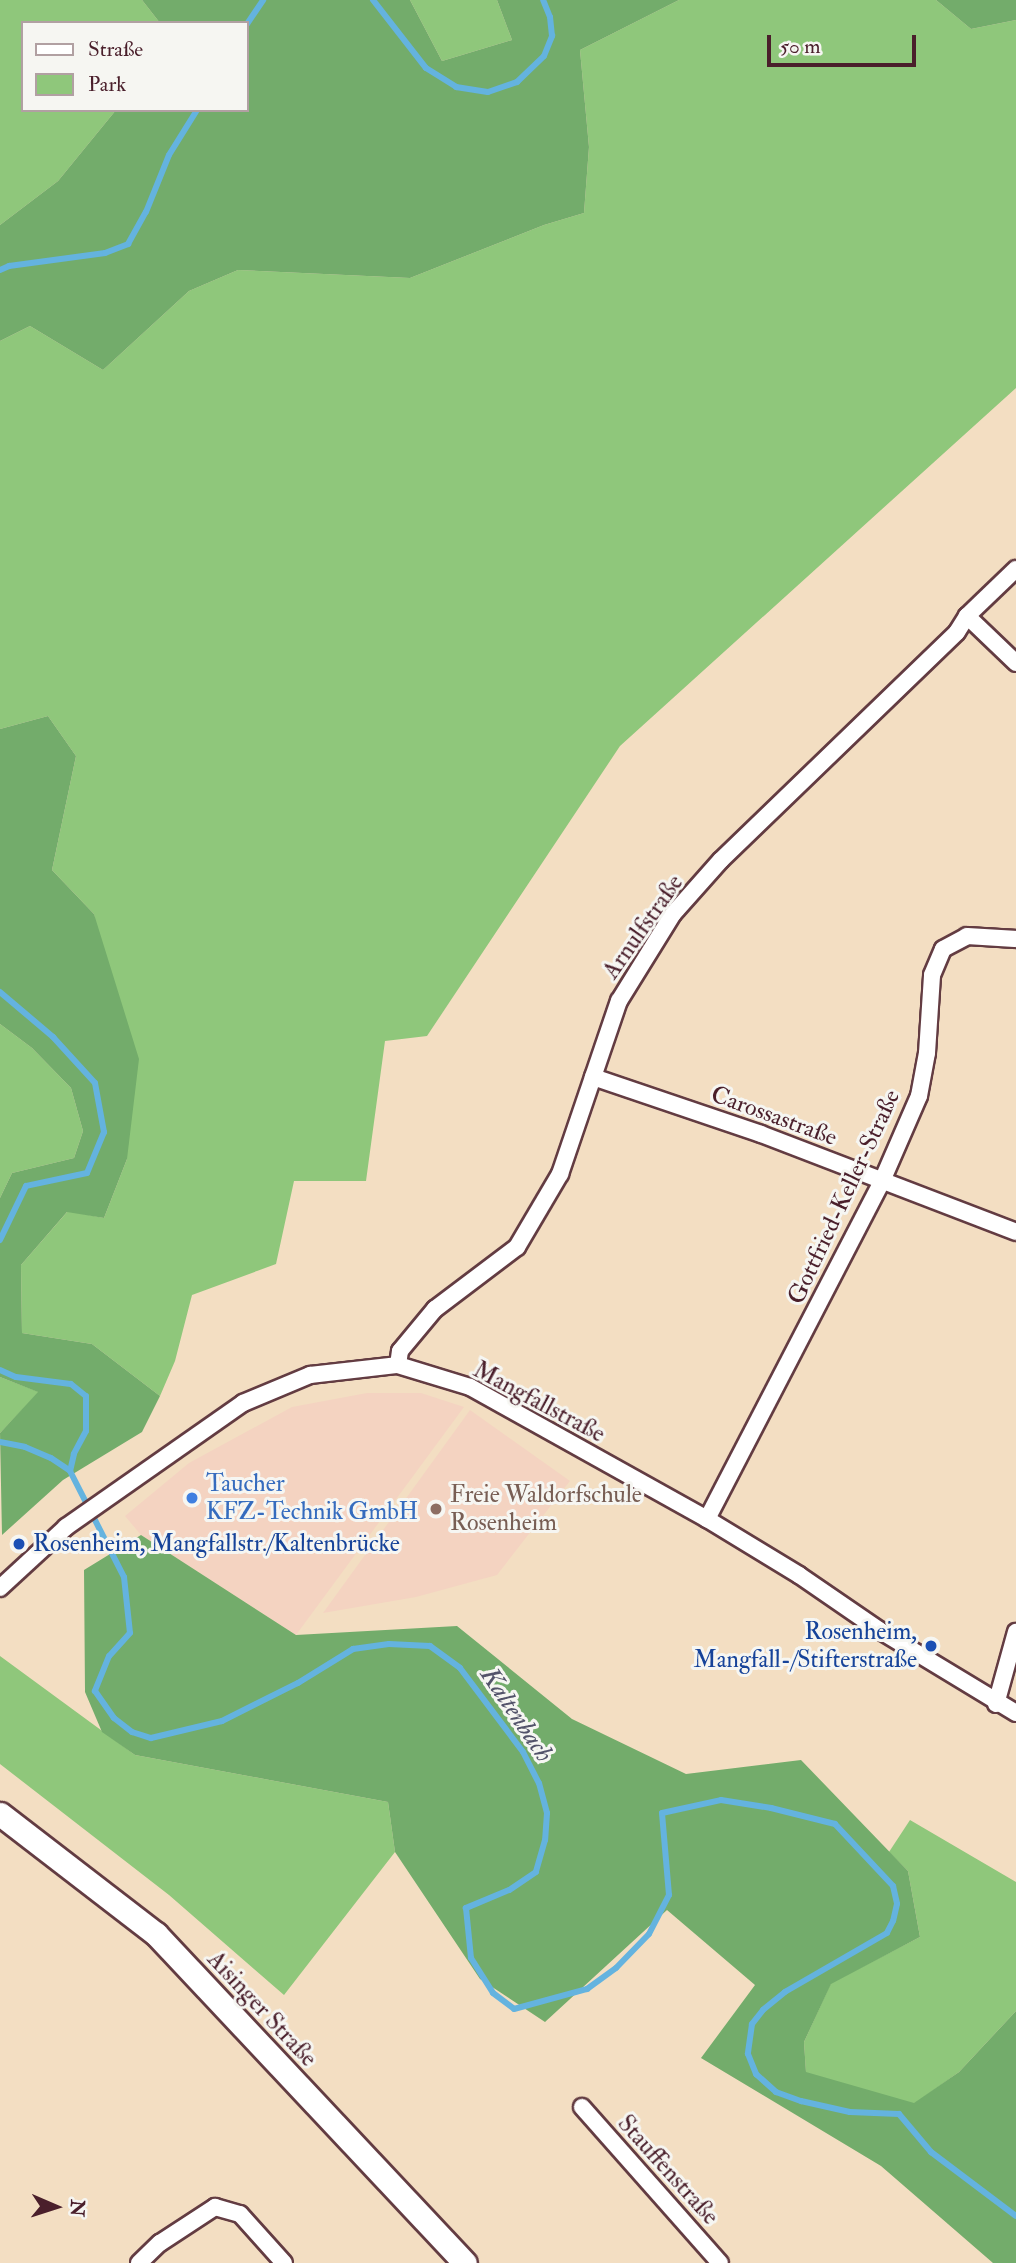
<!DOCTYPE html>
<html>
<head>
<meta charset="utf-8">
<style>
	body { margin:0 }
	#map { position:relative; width:1016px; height:2263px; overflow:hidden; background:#f3dec2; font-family:"IM FELL Double Pica",serif }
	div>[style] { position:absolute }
	.built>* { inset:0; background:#f4d3c1 }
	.green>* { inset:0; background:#8fc77b }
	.forest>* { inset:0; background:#73ac6b }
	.stream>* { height:6px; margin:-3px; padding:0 3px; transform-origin:3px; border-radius:3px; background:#64b3df }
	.roads { filter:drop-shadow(2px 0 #633c42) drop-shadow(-2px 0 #633c42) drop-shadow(0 2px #633c42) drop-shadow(0 -2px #633c42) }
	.street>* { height:16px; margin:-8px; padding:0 8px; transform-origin:8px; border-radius:8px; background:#fff }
	.secondary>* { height:23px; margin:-11.5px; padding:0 11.5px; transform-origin:11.5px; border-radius:11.5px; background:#fff }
	.dots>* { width:19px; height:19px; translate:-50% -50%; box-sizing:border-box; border:4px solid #f6f6f2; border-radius:50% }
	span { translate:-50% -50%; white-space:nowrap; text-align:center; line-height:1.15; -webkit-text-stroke:6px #f6f6f2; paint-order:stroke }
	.street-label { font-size:24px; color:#4a1f2b }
	.shop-label { font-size:24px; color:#366cbe }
	.left { translate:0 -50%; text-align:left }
	.education-label { font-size:24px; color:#785e54 }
	.transit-label { font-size:24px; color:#164399 }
	.right { translate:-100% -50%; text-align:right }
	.water-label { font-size:26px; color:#53536a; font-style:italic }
	.legend { position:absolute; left:21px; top:21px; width:228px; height:91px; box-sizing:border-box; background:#f6f6f2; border:2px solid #b1a0a2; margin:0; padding:9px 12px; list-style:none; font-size:21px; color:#4a1f2b }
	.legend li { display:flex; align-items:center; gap:14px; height:35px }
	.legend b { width:35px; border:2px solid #b1a0a2 }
	.north { position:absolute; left:21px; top:2172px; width:70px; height:70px; -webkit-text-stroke:5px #f6f6f2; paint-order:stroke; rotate:93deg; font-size:19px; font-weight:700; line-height:28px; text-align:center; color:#4a1f2b }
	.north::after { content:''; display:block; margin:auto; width:24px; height:32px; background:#4a1f2b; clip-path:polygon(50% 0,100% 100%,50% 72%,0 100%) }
	.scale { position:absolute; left:767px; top:35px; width:149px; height:32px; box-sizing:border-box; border:4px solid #4a1f2b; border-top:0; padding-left:9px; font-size:21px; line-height:24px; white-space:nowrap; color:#4a1f2b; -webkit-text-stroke:5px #f6f6f2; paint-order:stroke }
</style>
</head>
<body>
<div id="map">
	<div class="built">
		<div style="clip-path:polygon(367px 1393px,421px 1393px,464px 1407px,296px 1635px,141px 1535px,125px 1516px,189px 1463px,292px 1407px)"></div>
		<div style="clip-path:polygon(470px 1410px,570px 1481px,497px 1575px,416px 1597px,323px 1613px)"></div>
	</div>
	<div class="green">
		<div style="clip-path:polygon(0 0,142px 0,160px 23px,23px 23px,23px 110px,116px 110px,58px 181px,0 225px)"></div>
		<div style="clip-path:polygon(410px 0,497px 0,512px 40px,442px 61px)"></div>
		<div style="clip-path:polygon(679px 0,936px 0,971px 29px,1016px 20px,1016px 388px,620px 746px,427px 1036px,385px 1041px,366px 1181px,294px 1181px,276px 1264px,192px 1295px,175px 1361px,160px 1396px,92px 1344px,22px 1333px,21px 1265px,68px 1211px,104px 1218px,127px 1159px,94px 914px,52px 870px,76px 756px,48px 716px,0 729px,0 341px,30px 326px,103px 370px,189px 291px,238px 270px,410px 278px,544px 225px,584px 213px,589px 147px,580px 50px)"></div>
		<div style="clip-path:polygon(0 1024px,32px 1048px,71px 1088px,83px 1131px,74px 1158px,12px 1173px,0 1198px)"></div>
		<div style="clip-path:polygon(0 1377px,39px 1392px,0 1433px)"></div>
		<div style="clip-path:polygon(0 1656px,135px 1755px,388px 1802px,395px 1852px,284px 1995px,169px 1895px,0 1764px)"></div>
		<div style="clip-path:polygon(910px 1820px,1016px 1882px,1016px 2011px,959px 2072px,914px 2104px,806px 2073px,804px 2042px,831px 1983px,920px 1937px,908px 1871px,889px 1852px)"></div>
	</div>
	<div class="forest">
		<div style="clip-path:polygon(142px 0,410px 0,442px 61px,512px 40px,497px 0,679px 0,580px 50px,589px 147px,584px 213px,544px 225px,410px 278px,238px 270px,189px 291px,103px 370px,30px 326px,0 341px,0 225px,58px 181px,116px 110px,247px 110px,247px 23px,160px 23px)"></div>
		<div style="clip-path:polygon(936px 0,1016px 0,1016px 20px,971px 29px)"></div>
		<div style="clip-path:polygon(48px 716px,76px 756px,52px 870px,94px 914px,139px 1059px,127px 1159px,104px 1218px,67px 1212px,21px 1265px,22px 1333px,92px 1344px,160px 1396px,142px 1432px,63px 1480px,2px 1535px,0 1433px,38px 1392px,0 1377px,0 1198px,12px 1173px,74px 1158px,83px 1131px,71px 1088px,32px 1048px,0 1024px,0 729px)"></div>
		<div style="clip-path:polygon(141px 1535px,296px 1635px,457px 1626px,572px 1719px,686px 1774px,801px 1760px,908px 1871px,920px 1937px,831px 1984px,804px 2042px,806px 2072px,914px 2103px,959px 2072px,1016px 2011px,1016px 2263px,993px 2263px,881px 2166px,701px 2058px,755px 1985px,667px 1910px,545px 2022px,480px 1979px,395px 1852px,388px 1802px,135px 1755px,102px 1732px,85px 1692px,84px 1570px)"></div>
	</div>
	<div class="stream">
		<div style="left:373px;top:0;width:86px;rotate:52.1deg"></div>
		<div style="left:426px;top:68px;width:36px;rotate:32deg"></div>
		<div style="left:456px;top:87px;width:32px;rotate:9deg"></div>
		<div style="left:488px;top:92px;width:31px;rotate:-19deg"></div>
		<div style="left:517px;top:82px;width:37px;rotate:-44deg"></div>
		<div style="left:544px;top:56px;width:22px;rotate:-68deg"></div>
		<div style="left:552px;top:36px;width:19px;rotate:-96deg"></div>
		<div style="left:550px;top:17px;width:18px;rotate:-112deg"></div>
		<div style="left:247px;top:24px;width:29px;rotate:-56deg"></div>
		<div style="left:0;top:270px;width:10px;rotate:-24deg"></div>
		<div style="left:9px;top:266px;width:97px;rotate:-7.7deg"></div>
		<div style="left:105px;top:253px;width:25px;rotate:-21deg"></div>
		<div style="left:128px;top:244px;width:37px;rotate:-61deg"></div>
		<div style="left:146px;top:212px;width:61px;rotate:-68deg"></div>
		<div style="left:169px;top:155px;width:53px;rotate:-58.1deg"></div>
		<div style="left:0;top:992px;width:70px;rotate:40.3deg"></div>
		<div style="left:53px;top:1037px;width:62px;rotate:47.6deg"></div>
		<div style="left:95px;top:1083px;width:50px;rotate:79.6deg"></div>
		<div style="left:104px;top:1132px;width:44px;rotate:112.5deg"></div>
		<div style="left:87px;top:1173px;width:62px;rotate:168deg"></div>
		<div style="left:26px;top:1186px;width:60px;rotate:115.7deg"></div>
		<div style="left:0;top:1370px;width:17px;rotate:24deg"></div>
		<div style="left:16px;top:1377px;width:55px;rotate:7.3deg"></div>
		<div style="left:71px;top:1384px;width:19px;rotate:39deg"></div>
		<div style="left:86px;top:1396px;width:35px;rotate:90deg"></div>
		<div style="left:86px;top:1431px;width:26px;rotate:118deg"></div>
		<div style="left:74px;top:1454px;width:17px;rotate:103deg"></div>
		<div style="left:0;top:1442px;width:25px;rotate:11deg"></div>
		<div style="left:25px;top:1447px;width:28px;rotate:23deg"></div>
		<div style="left:51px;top:1458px;width:23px;rotate:34deg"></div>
		<div style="left:70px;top:1471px;width:119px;rotate:63deg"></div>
		<div style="left:124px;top:1577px;width:56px;rotate:83.9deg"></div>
		<div style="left:130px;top:1633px;width:31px;rotate:132deg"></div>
		<div style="left:109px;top:1656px;width:38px;rotate:112deg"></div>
		<div style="left:95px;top:1691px;width:33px;rotate:55deg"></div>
		<div style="left:114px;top:1718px;width:23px;rotate:38deg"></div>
		<div style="left:132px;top:1732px;width:20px;rotate:18deg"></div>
		<div style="left:151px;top:1738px;width:73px;rotate:-13.5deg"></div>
		<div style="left:222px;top:1721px;width:85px;rotate:-26.6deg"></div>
		<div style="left:298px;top:1683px;width:65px;rotate:-31.7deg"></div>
		<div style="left:353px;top:1649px;width:36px;rotate:-8deg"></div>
		<div style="left:389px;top:1644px;width:41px;rotate:2.8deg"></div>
		<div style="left:430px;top:1646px;width:37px;rotate:36deg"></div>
		<div style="left:460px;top:1668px;width:105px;rotate:53.1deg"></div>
		<div style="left:523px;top:1752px;width:35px;rotate:63deg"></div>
		<div style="left:539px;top:1783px;width:31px;rotate:75deg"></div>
		<div style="left:547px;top:1813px;width:27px;rotate:94deg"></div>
		<div style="left:545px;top:1840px;width:33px;rotate:106deg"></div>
		<div style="left:536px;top:1872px;width:32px;rotate:146deg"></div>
		<div style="left:509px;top:1890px;width:47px;rotate:157.3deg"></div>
		<div style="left:466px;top:1908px;width:50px;rotate:84.3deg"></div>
		<div style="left:471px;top:1958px;width:41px;rotate:57.8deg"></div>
		<div style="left:493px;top:1993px;width:26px;rotate:37deg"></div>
		<div style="left:514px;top:2009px;width:76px;rotate:-15.3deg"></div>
		<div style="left:587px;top:1989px;width:36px;rotate:-36deg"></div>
		<div style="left:616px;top:1968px;width:47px;rotate:-45.9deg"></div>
		<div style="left:649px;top:1934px;width:44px;rotate:-62.9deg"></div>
		<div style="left:669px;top:1895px;width:82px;rotate:-94.9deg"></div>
		<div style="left:662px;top:1813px;width:60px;rotate:-12.4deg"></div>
		<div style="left:721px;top:1800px;width:51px;rotate:9.1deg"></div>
		<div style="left:771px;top:1808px;width:66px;rotate:14deg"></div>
		<div style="left:835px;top:1824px;width:85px;rotate:46.9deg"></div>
		<div style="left:893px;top:1886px;width:18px;rotate:77deg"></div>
		<div style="left:897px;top:1904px;width:17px;rotate:103deg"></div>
		<div style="left:893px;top:1921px;width:13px;rotate:117deg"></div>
		<div style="left:887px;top:1933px;width:118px;rotate:150deg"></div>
		<div style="left:785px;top:1992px;width:28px;rotate:141deg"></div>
		<div style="left:763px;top:2010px;width:18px;rotate:128deg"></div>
		<div style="left:752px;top:2024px;width:30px;rotate:98deg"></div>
		<div style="left:748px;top:2054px;width:22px;rotate:68deg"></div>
		<div style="left:756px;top:2074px;width:27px;rotate:42deg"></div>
		<div style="left:776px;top:2092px;width:27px;rotate:20deg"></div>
		<div style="left:801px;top:2101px;width:50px;rotate:12.7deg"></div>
		<div style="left:850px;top:2112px;width:49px;rotate:2.3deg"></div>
		<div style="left:899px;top:2114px;width:50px;rotate:49.9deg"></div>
		<div style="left:931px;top:2152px;width:106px;rotate:37deg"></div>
	</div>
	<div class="roads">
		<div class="street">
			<div style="left:967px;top:616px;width:68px;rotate:-43.8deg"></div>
			<div style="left:593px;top:1077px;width:177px;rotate:18.7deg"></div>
			<div style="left:761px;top:1134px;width:273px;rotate:21deg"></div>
			<div style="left:398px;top:1365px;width:14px;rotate:-82deg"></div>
			<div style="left:400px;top:1351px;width:55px;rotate:-50.2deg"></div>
			<div style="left:435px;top:1309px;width:103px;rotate:-37.1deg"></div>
			<div style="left:517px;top:1247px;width:85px;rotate:-59.5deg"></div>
			<div style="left:560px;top:1174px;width:183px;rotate:-71.2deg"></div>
			<div style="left:619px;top:1001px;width:102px;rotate:-58.2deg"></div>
			<div style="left:673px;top:914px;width:72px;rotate:-48.4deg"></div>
			<div style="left:721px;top:860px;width:328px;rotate:-44deg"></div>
			<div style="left:957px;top:632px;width:19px;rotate:-58deg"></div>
			<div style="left:967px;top:616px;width:68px;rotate:43.8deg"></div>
			<div style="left:707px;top:1519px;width:381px;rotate:-62.6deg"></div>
			<div style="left:882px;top:1181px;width:93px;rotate:-66.5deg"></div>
			<div style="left:919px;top:1096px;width:44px;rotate:-79.5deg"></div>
			<div style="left:927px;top:1053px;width:78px;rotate:-86.3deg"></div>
			<div style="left:932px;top:975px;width:28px;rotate:-67deg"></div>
			<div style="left:943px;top:949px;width:27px;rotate:-28deg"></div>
			<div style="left:967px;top:936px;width:49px;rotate:3.5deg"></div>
			<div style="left:0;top:1588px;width:90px;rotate:-42.7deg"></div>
			<div style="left:66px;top:1527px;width:216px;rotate:-35deg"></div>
			<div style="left:243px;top:1403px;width:73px;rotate:-22.7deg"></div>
			<div style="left:310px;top:1375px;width:89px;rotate:-6.5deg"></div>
			<div style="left:398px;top:1365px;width:75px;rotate:17deg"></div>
			<div style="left:470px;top:1387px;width:271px;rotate:29.1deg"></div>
			<div style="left:707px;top:1519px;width:108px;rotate:31.3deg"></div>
			<div style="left:799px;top:1575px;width:97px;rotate:34.5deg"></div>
			<div style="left:879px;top:1630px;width:160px;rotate:31.2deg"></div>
			<div style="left:996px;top:1704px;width:75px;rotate:-74.5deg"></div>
			<div style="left:582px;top:2107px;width:208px;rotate:48.5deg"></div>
			<div style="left:139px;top:2263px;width:29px;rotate:-44deg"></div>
			<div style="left:160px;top:2243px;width:66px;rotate:-33.2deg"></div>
			<div style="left:215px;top:2207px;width:26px;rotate:16deg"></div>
			<div style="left:240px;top:2214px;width:66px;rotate:48.1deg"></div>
		</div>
		<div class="secondary">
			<div style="left:0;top:1814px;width:197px;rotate:37.6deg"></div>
			<div style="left:156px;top:1934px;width:451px;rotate:46.8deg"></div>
		</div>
	</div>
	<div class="dots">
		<div style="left:192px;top:1498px;background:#3f7fe0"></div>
		<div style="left:436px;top:1509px;background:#8d6e63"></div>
		<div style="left:19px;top:1544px;background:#1a4fb4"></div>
		<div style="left:931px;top:1646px;background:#1a4fb4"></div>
	</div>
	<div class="street-label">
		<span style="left:643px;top:927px;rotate:-55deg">Arnulfstraße</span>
		<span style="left:774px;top:1116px;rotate:20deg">Carossastraße</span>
		<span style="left:844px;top:1197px;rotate:-65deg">Gottfried-Keller-Straße</span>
		<span style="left:539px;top:1402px;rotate:28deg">Mangfallstraße</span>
		<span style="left:262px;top:2009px;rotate:47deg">Aisinger Straße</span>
		<span style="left:668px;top:2170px;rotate:48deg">Stauffenstraße</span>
	</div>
	<div class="shop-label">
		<span class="left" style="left:206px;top:1498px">Taucher<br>KFZ-Technik GmbH</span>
	</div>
	<div class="education-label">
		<span class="left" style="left:450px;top:1509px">Freie Waldorfschule<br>Rosenheim</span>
	</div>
	<div class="transit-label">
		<span class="left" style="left:33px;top:1544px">Rosenheim, Mangfallstr./Kaltenbrücke</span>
		<span class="right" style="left:917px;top:1646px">Rosenheim,<br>Mangfall-/Stifterstraße</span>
	</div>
	<div class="water-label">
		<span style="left:516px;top:1715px;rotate:56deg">Kaltenbach</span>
	</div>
	<ul class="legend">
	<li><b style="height:9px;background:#fff"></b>Straße</li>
	<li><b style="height:19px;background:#8fc77b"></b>Park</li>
	</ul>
	<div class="north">N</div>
	<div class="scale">50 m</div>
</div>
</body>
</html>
